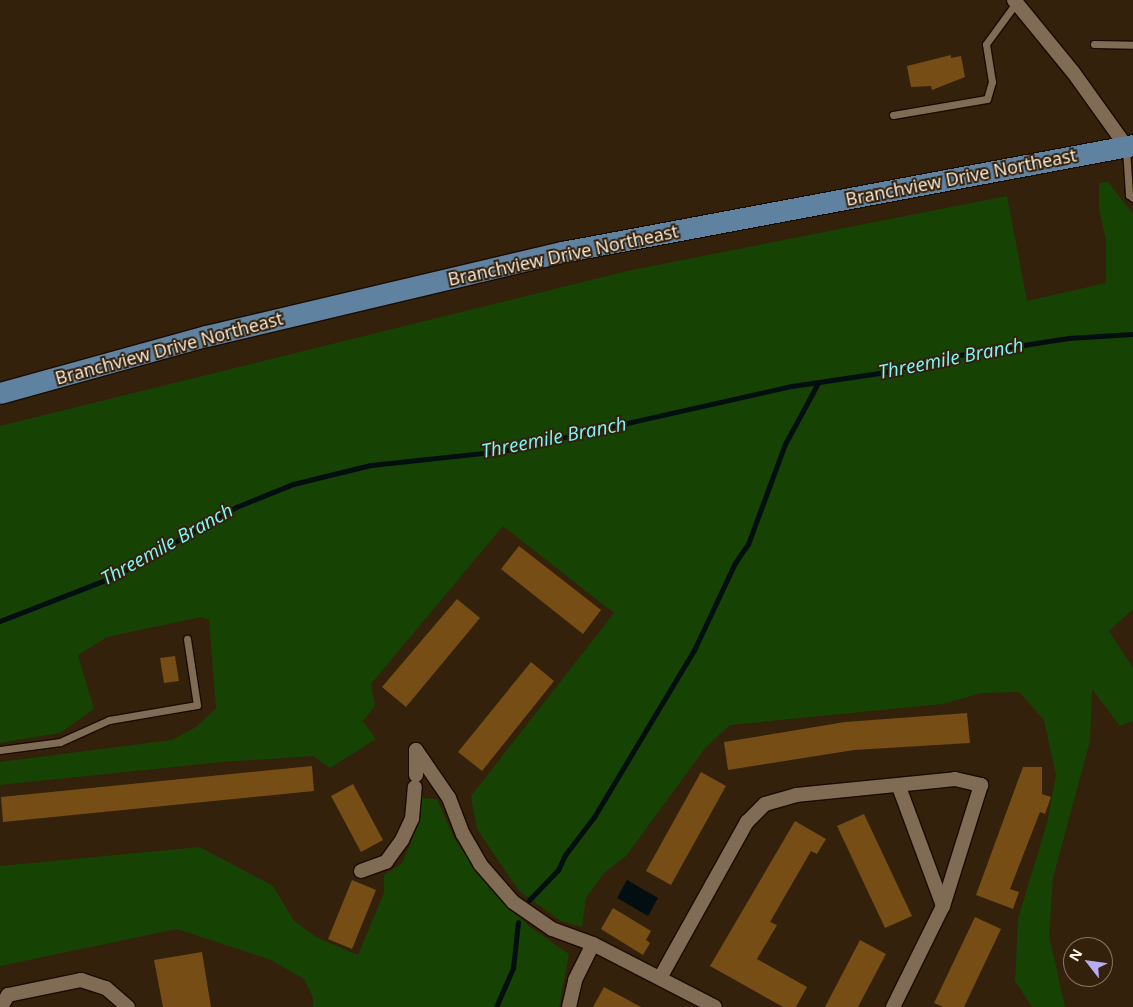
<!DOCTYPE html>
<html>
<head>
<meta charset="utf-8">
<style>
	body { margin:0 }
	#map { position:relative; width:1133px; height:1007px; overflow:hidden; background:#33210b; font-family:"Open Sans",sans-serif }
	div>[style] { position:absolute }
	.green>* { inset:0; background:#164303 }
	.water>* { inset:0; background:#020e0f }
	.stream>* { height:5px; margin:-2.5px; padding:0 2.5px; transform-origin:2.5px; border-radius:2.5px; background:#020e0f }
	.building>* { inset:0; background:#764d14 }
	.roads { filter:drop-shadow(1px 0 #1a0a00) drop-shadow(-1px 0 #1a0a00) drop-shadow(0 1px #1a0a00) drop-shadow(0 -1px #1a0a00) }
	.lane>* { height:7px; margin:-3.5px; padding:0 3.5px; transform-origin:3.5px; border-radius:3.5px; background:#806b54 }
	.street>* { height:14px; margin:-7px; padding:0 7px; transform-origin:7px; border-radius:7px; background:#806b54 }
	.primary>* { height:21px; margin:-10.5px; padding:0 10.5px; transform-origin:10.5px; border-radius:10.5px; background:#5f82a0 }
	span { translate:-50% -50%; white-space:nowrap; text-align:center; line-height:1.15; -webkit-text-stroke:4px #33210b; paint-order:stroke }
	.street-label { font-size:18px; color:#fef2e5 }
	.water-label { font-size:19px; color:#7bf9fa; font-style:italic }
	.north { position:absolute; left:1063px; top:937px; width:50px; height:50px; box-sizing:border-box; background:#33210b; border:1px solid #847562; border-radius:50%; rotate:300deg; font-size:14px; font-weight:700; line-height:20px; text-align:center; color:#fef2e5 }
	.north::after { content:''; display:block; margin:auto; width:18px; height:22px; background:#b6acf8; clip-path:polygon(50% 0,100% 100%,50% 72%,0 100%) }
</style>
</head>
<body>
<div id="map">
	<div class="green">
		<div style="clip-path:polygon(1108px 182px,1133px 214px,1133px 609px,1109px 631px,1133px 668px,1133px 721px,1120px 726px,1092px 689px,1090px 741px,1053px 878px,1049px 936px,1065px 1007px,1032px 1007px,1015px 981px,1018px 919px,1047px 823px,1056px 775px,1044px 720px,1019px 692px,981px 693px,943px 704px,730px 725px,706px 747px,626px 856px,604px 873px,586px 898px,582px 927px,561px 921px,519px 891px,477px 829px,471px 796px,614px 613px,503px 526px,371px 684px,375px 706px,363px 721px,376px 739px,330px 768px,313px 756px,222px 762px,0 785px,0 762px,172px 740px,196px 727px,216px 708px,209px 620px,201px 617px,107px 637px,78px 655px,94px 709px,60px 733px,0 743px,0 426px,627px 271px,1007px 196px,1027px 301px,1106px 283px,1106px 240px,1099px 209px,1099px 183px)"></div>
		<div style="clip-path:polygon(422px 798px,437px 799px,454px 838px,490px 889px,530px 927px,569px 954px,559px 1007px,313px 1007px,313px 997px,304px 979px,271px 960px,177px 929px,0 966px,0 866px,200px 847px,273px 886px,294px 921px,316px 937px,358px 955px,384px 893px,384px 875px,402px 863px,417px 828px)"></div>
	</div>
	<div class="water">
		<div style="clip-path:polygon(627px 880px,658px 898px,648px 916px,617px 898px)"></div>
	</div>
	<div class="stream">
		<div style="left:0;top:621px;width:121px;rotate:-21.3deg"></div>
		<div style="left:113px;top:577px;width:142px;rotate:-29.6deg"></div>
		<div style="left:236px;top:507px;width:61px;rotate:-22deg"></div>
		<div style="left:293px;top:484px;width:80px;rotate:-13.7deg"></div>
		<div style="left:371px;top:465px;width:133px;rotate:-6.1deg"></div>
		<div style="left:503px;top:451px;width:296px;rotate:-12.7deg"></div>
		<div style="left:792px;top:386px;width:95px;rotate:-8.5deg"></div>
		<div style="left:886px;top:372px;width:44px;rotate:-15.9deg"></div>
		<div style="left:928px;top:360px;width:142px;rotate:-8.9deg"></div>
		<div style="left:1068px;top:338px;width:65px;rotate:-3.5deg"></div>
		<div style="left:529px;top:900px;width:42px;rotate:-46deg"></div>
		<div style="left:558px;top:870px;width:17px;rotate:-65deg"></div>
		<div style="left:565px;top:855px;width:48px;rotate:-52.7deg"></div>
		<div style="left:594px;top:817px;width:195px;rotate:-59.1deg"></div>
		<div style="left:694px;top:650px;width:96px;rotate:-64.8deg"></div>
		<div style="left:735px;top:563px;width:23px;rotate:-56deg"></div>
		<div style="left:748px;top:544px;width:107px;rotate:-69.7deg"></div>
		<div style="left:785px;top:444px;width:69px;rotate:-61.6deg"></div>
		<div style="left:496px;top:1007px;width:43px;rotate:-66.4deg"></div>
		<div style="left:513px;top:968px;width:46px;rotate:-83.8deg"></div>
	</div>
	<div class="building">
		<div style="clip-path:polygon(951px 55px,951px 58px,961px 56px,965px 77px,932px 90px,931px 86px,911px 87px,907px 66px)"></div>
		<div style="clip-path:polygon(519px 546px,601px 610px,583px 634px,501px 569px)"></div>
		<div style="clip-path:polygon(457px 599px,480px 618px,406px 707px,382px 687px)"></div>
		<div style="clip-path:polygon(175px 656px,179px 681px,164px 683px,160px 658px)"></div>
		<div style="clip-path:polygon(531px 662px,554px 681px,482px 771px,458px 752px)"></div>
		<div style="clip-path:polygon(967px 713px,970px 743px,854px 750px,728px 770px,724px 742px,845px 722px)"></div>
		<div style="clip-path:polygon(312px 766px,314px 791px,3px 822px,1px 797px)"></div>
		<div style="clip-path:polygon(1023px 767px,1042px 767px,1042px 794px,1051px 797px,1045px 814px,1040px 812px,1010px 889px,1019px 892px,1013px 909px,976px 895px)"></div>
		<div style="clip-path:polygon(701px 772px,726px 786px,671px 885px,646px 871px)"></div>
		<div style="clip-path:polygon(353px 784px,383px 840px,361px 852px,331px 796px)"></div>
		<div style="clip-path:polygon(864px 814px,912px 916px,885px 928px,837px 826px)"></div>
		<div style="clip-path:polygon(795px 821px,826px 839px,817px 854px,811px 851px,770px 922px,777px 925px,757px 959px,807px 987px,796px 1007px,783px 1007px,710px 966px)"></div>
		<div style="clip-path:polygon(352px 880px,376px 890px,352px 949px,328px 939px)"></div>
		<div style="clip-path:polygon(613px 908px,651px 931px,646px 940px,650px 943px,643px 955px,601px 929px)"></div>
		<div style="clip-path:polygon(975px 917px,1001px 929px,964px 1007px,943px 1007px,934px 1003px)"></div>
		<div style="clip-path:polygon(860px 940px,886px 954px,858px 1007px,825px 1007px)"></div>
		<div style="clip-path:polygon(202px 952px,211px 1007px,163px 1007px,154px 960px)"></div>
		<div style="clip-path:polygon(604px 987px,641px 1007px,593px 1007px)"></div>
	</div>
	<div class="roads">
		<div class="lane">
			<div style="left:1094px;top:44px;width:39px;rotate:1deg"></div>
			<div style="left:893px;top:115px;width:95px;rotate:-9.7deg"></div>
			<div style="left:987px;top:99px;width:18px;rotate:-74deg"></div>
			<div style="left:992px;top:82px;width:38px;rotate:-99deg"></div>
			<div style="left:986px;top:44px;width:51px;rotate:-53.8deg"></div>
			<div style="left:1126px;top:148px;width:47px;rotate:86.3deg"></div>
			<div style="left:1129px;top:195px;width:5px;rotate:37deg"></div>
			<div style="left:0;top:750px;width:61px;rotate:-7.6deg"></div>
			<div style="left:60px;top:742px;width:54px;rotate:-24.2deg"></div>
			<div style="left:109px;top:720px;width:89px;rotate:-9.7deg"></div>
			<div style="left:197px;top:705px;width:67px;rotate:-98.6deg"></div>
		</div>
		<div class="street">
			<div style="left:1014px;top:0;width:93px;rotate:50.7deg"></div>
			<div style="left:1073px;top:72px;width:91px;rotate:54.4deg"></div>
			<div style="left:416px;top:750px;width:58px;rotate:55.5deg"></div>
			<div style="left:449px;top:798px;width:39px;rotate:69deg"></div>
			<div style="left:463px;top:834px;width:34px;rotate:60deg"></div>
			<div style="left:480px;top:864px;width:50px;rotate:49deg"></div>
			<div style="left:513px;top:902px;width:47px;rotate:34.7deg"></div>
			<div style="left:552px;top:929px;width:44px;rotate:20.1deg"></div>
			<div style="left:593px;top:944px;width:137px;rotate:27.3deg"></div>
			<div style="left:416px;top:775px;width:25px;rotate:-90deg"></div>
			<div style="left:899px;top:787px;width:127px;rotate:69.7deg"></div>
			<div style="left:361px;top:871px;width:27px;rotate:-20deg"></div>
			<div style="left:386px;top:862px;width:27px;rotate:-54deg"></div>
			<div style="left:402px;top:840px;width:23px;rotate:-65deg"></div>
			<div style="left:412px;top:819px;width:32px;rotate:-85deg"></div>
			<div style="left:660px;top:978px;width:179px;rotate:-60.9deg"></div>
			<div style="left:747px;top:822px;width:25px;rotate:-45deg"></div>
			<div style="left:765px;top:804px;width:32px;rotate:-16deg"></div>
			<div style="left:796px;top:795px;width:160px;rotate:-5.7deg"></div>
			<div style="left:955px;top:779px;width:27px;rotate:13deg"></div>
			<div style="left:981px;top:785px;width:127px;rotate:107.4deg"></div>
			<div style="left:943px;top:906px;width:113px;rotate:116.3deg"></div>
			<div style="left:1px;top:1007px;width:14px;rotate:-60deg"></div>
			<div style="left:8px;top:995px;width:75px;rotate:-11.6deg"></div>
			<div style="left:81px;top:980px;width:26px;rotate:18deg"></div>
			<div style="left:106px;top:988px;width:29px;rotate:41deg"></div>
			<div style="left:569px;top:1007px;width:28px;rotate:-77deg"></div>
			<div style="left:575px;top:980px;width:40px;rotate:-63.4deg"></div>
		</div>
		<div class="primary">
			<div style="left:0;top:393px;width:214px;rotate:-15.5deg"></div>
			<div style="left:206px;top:336px;width:366px;rotate:-13.3deg"></div>
			<div style="left:562px;top:252px;width:581px;rotate:-10.61deg"></div>
		</div>
	</div>
	<div class="street-label">
		<span style="left:961px;top:177px;rotate:-11deg">Branchview Drive Northeast</span>
		<span style="left:563px;top:255px;rotate:-12deg">Branchview Drive Northeast</span>
		<span style="left:169px;top:348px;rotate:-15deg">Branchview Drive Northeast</span>
	</div>
	<div class="water-label">
		<span style="left:951px;top:359px;rotate:-11deg">Threemile Branch</span>
		<span style="left:554px;top:438px;rotate:-11deg">Threemile Branch</span>
		<span style="left:167px;top:545px;rotate:-29deg">Threemile Branch</span>
	</div>
	<div class="north">N</div>
</div>
</body>
</html>
